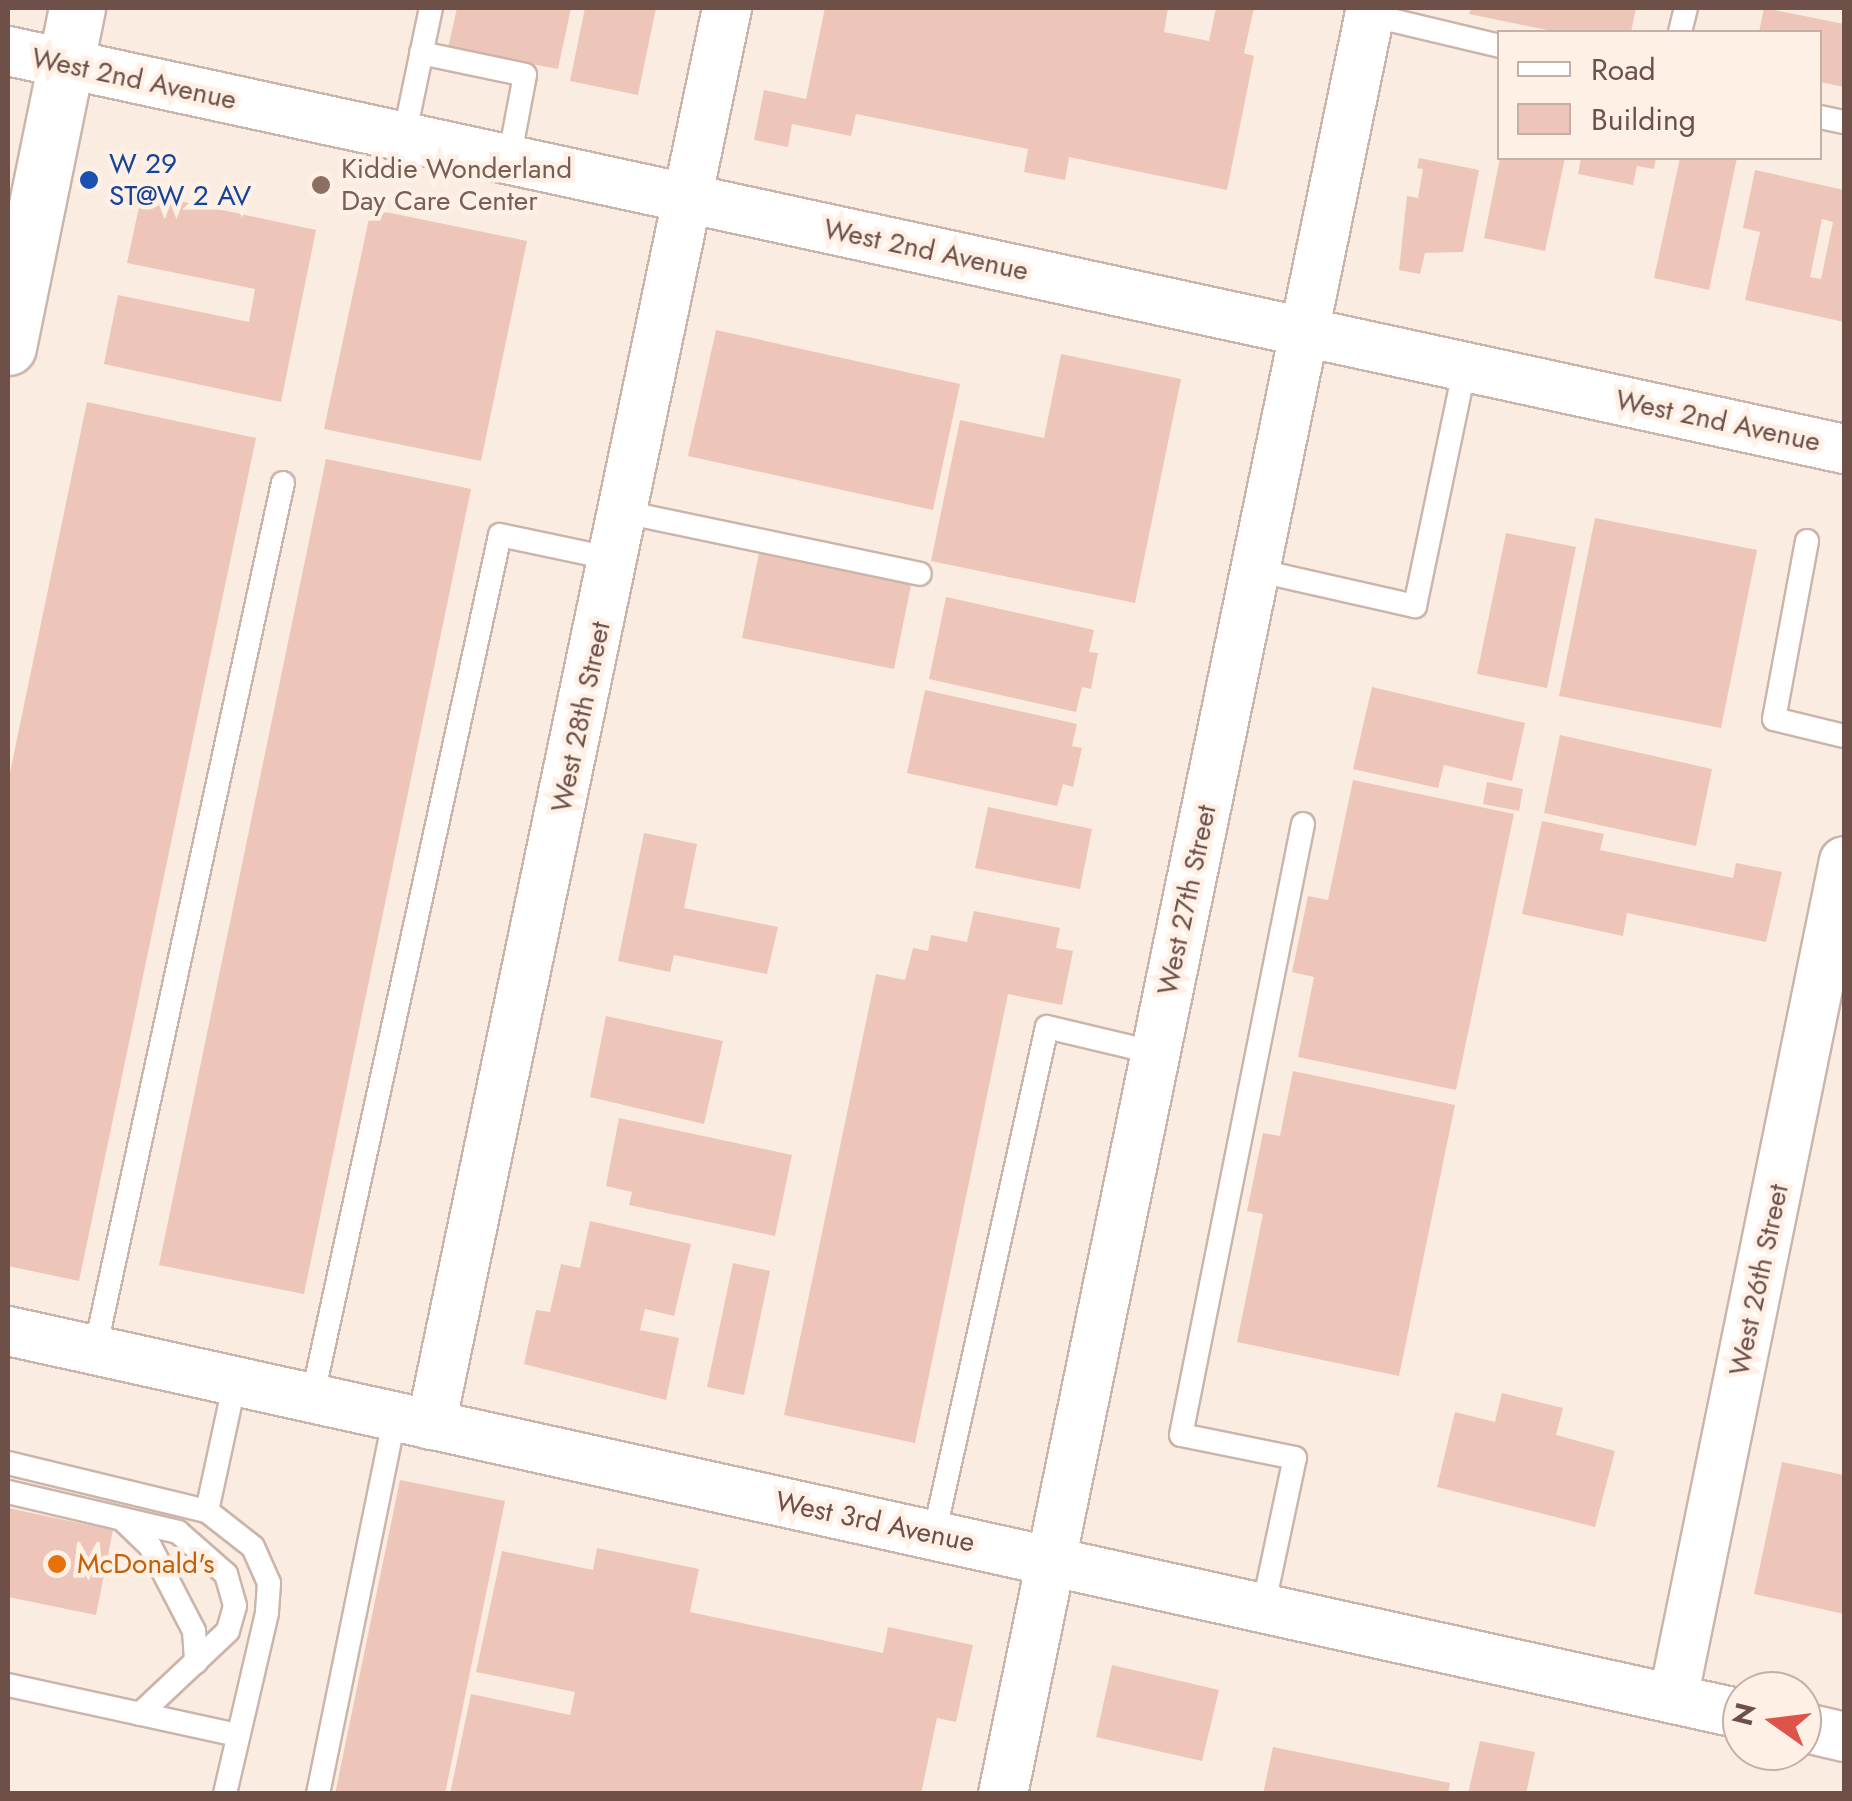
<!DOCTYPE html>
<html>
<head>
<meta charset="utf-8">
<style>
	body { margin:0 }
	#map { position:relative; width:1852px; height:1801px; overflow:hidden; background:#faece0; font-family:Jost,sans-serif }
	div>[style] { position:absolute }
	.building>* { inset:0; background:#eec6b9 }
	.roads { filter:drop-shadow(2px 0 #ccb4aa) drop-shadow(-2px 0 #ccb4aa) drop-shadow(0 2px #ccb4aa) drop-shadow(0 -2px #ccb4aa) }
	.service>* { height:22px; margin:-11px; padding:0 11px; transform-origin:11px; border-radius:11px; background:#fff }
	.minor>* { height:48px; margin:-24px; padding:0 24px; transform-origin:24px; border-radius:24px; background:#fff }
	.tertiary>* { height:55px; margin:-27.5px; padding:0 27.5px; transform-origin:27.5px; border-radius:27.5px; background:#fff }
	.dots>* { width:28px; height:28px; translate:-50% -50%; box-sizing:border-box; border:5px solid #fef0e5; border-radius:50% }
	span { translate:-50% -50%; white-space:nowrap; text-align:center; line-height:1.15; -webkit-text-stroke:9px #fef0e5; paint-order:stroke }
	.street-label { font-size:28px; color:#6f5049 }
	.transit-label { font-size:28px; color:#164399 }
	.left { translate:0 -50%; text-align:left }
	.education-label { font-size:28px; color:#785e54 }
	.food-label { font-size:28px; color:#c56008 }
	.frame { position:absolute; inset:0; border:10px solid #6f5049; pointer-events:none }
	.legend { position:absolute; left:1497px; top:30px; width:325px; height:130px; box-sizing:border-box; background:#fef0e5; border:2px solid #c5b0a7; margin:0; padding:12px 18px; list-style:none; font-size:30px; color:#6f5049 }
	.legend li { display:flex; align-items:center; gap:20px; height:50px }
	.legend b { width:50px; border:2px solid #c5b0a7 }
	.north { position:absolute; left:1722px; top:1671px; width:100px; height:100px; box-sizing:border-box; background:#fef0e5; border:2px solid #c5b0a7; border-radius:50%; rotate:284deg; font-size:28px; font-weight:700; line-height:40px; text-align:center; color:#6f5049 }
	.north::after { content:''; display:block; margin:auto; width:35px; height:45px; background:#de544b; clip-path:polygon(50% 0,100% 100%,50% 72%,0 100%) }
</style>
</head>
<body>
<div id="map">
	<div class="building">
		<div style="clip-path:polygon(457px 8px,571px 8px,558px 69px,448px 48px)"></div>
		<div style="clip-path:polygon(585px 8px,656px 8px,638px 95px,570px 81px)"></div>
		<div style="clip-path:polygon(825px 8px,1168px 8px,1164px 32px,1209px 41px,1216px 8px,1254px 8px,1244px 53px,1254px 56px,1227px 190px,1069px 157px,1065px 180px,1024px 172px,1028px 149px,856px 114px,851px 136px,792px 124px,788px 147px,754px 140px,764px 90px,806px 99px)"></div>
		<div style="clip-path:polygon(1471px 8px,1636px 8px,1631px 32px,1557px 32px,1469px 14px)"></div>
		<div style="clip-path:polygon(1764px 8px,1844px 24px,1844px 87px,1820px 82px,1820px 32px,1759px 32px)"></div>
		<div style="clip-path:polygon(1419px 158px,1479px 170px,1463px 252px,1425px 253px,1420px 274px,1399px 270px,1407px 196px,1418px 198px,1423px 169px,1417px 168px)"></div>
		<div style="clip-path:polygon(1500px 158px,1565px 158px,1545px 251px,1484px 238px)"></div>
		<div style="clip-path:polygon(1581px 158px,1656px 158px,1654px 169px,1637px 166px,1633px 185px,1578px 174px)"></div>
		<div style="clip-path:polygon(1680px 158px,1737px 158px,1709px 290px,1654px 278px)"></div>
		<div style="clip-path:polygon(evenodd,1755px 170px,1844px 190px,1844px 322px,1745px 300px,1760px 232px,1743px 228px,1755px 170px,1822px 219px,1833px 222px,1821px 279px,1810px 277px,1822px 219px)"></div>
		<div style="clip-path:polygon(142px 193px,316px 230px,281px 402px,104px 364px,118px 295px,249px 322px,255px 289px,127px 263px)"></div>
		<div style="clip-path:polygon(371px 209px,527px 241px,481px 461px,324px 429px)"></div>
		<div style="clip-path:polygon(716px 330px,960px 384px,933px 510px,688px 456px)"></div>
		<div style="clip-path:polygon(1061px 354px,1181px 379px,1135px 603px,931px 561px,960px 420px,1044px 438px)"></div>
		<div style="clip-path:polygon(87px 402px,256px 438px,79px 1281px,8px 1266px,8px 782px)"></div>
		<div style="clip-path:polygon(326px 459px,471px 489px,304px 1294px,159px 1265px)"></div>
		<div style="clip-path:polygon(1595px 518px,1757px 550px,1721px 728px,1559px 696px)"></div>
		<div style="clip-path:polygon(1506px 533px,1576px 547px,1547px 688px,1477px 674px)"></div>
		<div style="clip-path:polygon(760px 548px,912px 580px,894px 669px,742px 638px)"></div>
		<div style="clip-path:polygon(946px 597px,1094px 630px,1089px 652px,1098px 653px,1091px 689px,1082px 687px,1076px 712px,929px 679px)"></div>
		<div style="clip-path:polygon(1372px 687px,1525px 723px,1512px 781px,1444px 765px,1438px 788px,1353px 769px)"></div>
		<div style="clip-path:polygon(925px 690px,1077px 724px,1072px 746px,1082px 748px,1073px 787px,1063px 784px,1057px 806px,907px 773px)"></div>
		<div style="clip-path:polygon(1560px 735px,1712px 769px,1696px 846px,1544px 813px)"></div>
		<div style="clip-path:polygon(1353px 780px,1514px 814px,1456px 1090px,1298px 1057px,1314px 977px,1292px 972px,1308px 896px,1328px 900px)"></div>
		<div style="clip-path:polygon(1487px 782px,1523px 789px,1519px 811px,1483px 804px)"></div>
		<div style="clip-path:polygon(988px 807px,1092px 829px,1080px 889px,975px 868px)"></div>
		<div style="clip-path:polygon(1542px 821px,1604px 834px,1600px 850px,1733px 878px,1736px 863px,1782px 872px,1766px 942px,1627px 913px,1623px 936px,1522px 914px)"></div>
		<div style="clip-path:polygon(644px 833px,697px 844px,684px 908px,778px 927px,767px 974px,674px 955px,670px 972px,618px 961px)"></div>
		<div style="clip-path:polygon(974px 911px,1060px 928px,1056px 948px,1073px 951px,1062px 1005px,1008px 994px,915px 1443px,784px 1415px,876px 974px,905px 980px,913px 948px,928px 951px,931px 935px,967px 942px)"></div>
		<div style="clip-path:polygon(606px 1016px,723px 1041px,704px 1124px,590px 1097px)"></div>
		<div style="clip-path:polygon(1293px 1071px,1455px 1105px,1399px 1376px,1237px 1342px,1263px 1214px,1247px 1211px,1263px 1133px,1280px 1136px)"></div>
		<div style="clip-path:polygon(619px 1118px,792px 1155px,775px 1236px,629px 1205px,632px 1192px,606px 1186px)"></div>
		<div style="clip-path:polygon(590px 1221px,691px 1244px,674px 1316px,645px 1309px,640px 1330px,679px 1338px,666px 1400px,524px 1364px,536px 1310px,550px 1312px,561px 1264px,580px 1268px)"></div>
		<div style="clip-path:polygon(733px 1263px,770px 1271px,744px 1395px,707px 1387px)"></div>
		<div style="clip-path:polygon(1502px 1393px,1563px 1408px,1556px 1435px,1615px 1451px,1595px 1527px,1437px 1487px,1455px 1412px,1495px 1422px)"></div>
		<div style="clip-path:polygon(1782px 1462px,1844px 1475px,1844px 1614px,1754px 1594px)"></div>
		<div style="clip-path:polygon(400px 1480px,505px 1501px,445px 1794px,335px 1794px)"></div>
		<div style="clip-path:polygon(8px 1508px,113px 1530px,96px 1615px,8px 1597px)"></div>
		<div style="clip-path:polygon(597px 1548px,699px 1569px,690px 1612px,883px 1653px,888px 1627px,973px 1645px,956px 1722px,937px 1718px,921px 1794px,450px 1794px,471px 1694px,570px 1715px,575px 1692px,476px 1672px,502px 1551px,593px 1570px)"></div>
		<div style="clip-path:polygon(1112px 1665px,1219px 1690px,1202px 1761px,1096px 1737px)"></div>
		<div style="clip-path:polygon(1480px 1741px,1535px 1752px,1526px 1794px,1468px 1794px)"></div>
		<div style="clip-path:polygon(1273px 1747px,1450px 1783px,1448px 1794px,1263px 1794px)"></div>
	</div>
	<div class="roads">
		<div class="service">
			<div style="left:1370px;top:15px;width:134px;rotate:13.4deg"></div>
			<div style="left:1680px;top:32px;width:25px;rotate:-76deg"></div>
			<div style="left:421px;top:53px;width:106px;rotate:11.9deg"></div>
			<div style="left:525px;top:75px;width:86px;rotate:100.7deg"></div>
			<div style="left:1820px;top:117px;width:25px;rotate:12deg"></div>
			<div style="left:404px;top:137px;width:132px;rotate:-78.2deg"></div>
			<div style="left:624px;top:512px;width:302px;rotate:11.8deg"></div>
			<div style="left:1807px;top:541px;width:181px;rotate:100.5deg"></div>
			<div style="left:1774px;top:719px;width:72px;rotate:13.7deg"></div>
			<div style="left:1255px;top:570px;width:164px;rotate:12.7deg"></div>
			<div style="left:1415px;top:606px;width:244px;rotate:-78.2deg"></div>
			<div style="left:95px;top:1350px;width:887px;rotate:-77.77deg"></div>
			<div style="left:312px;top:1399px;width:884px;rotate:-77.72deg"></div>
			<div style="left:500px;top:535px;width:116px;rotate:11.9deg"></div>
			<div style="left:8px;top:1463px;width:205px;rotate:13.6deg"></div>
			<div style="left:207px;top:1511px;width:58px;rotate:38deg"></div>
			<div style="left:253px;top:1547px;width:39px;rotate:66deg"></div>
			<div style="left:269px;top:1583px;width:30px;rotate:94deg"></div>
			<div style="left:267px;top:1613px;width:186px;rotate:103.1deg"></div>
			<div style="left:8px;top:1492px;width:175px;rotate:13.2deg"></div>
			<div style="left:178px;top:1532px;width:64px;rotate:41.2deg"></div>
			<div style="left:226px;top:1574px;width:33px;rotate:74deg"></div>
			<div style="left:235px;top:1606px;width:26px;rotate:106deg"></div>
			<div style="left:228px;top:1631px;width:121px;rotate:136.7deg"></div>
			<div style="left:207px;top:1511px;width:133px;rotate:-77.8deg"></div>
			<div style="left:122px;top:1519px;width:39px;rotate:44deg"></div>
			<div style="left:150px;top:1546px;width:96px;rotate:62.6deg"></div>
			<div style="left:194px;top:1631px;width:31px;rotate:86deg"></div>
			<div style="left:934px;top:1535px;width:520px;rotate:-77.46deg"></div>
			<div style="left:1047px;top:1027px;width:112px;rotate:13.4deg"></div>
			<div style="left:1263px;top:1608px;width:153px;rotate:-78deg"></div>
			<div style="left:1295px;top:1458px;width:116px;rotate:-168.6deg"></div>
			<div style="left:1181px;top:1435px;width:623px;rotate:-78.71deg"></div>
			<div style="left:8px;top:1685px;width:234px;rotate:12.3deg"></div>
			<div style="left:318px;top:1794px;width:385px;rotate:-78.5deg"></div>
		</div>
		<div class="minor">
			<div style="left:8px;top:51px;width:1879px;rotate:12.23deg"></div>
			<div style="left:8px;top:1331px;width:1776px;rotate:12.46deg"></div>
			<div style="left:431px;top:1425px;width:1448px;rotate:-78.2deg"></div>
			<div style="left:1673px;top:1699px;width:855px;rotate:-78.47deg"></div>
			<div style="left:1802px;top:1727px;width:43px;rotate:13.4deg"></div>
			<div style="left:1003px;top:1794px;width:1824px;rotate:-78.36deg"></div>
		</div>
		<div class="tertiary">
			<div style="left:8px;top:347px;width:346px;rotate:-78.5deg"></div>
		</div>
	</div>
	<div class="dots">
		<div style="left:89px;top:180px;background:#1a4fb4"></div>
		<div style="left:321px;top:185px;background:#8d6e63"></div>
		<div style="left:57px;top:1564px;background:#e8710a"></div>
	</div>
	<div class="street-label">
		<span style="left:134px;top:79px;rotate:12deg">West 2nd Avenue</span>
		<span style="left:926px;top:250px;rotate:12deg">West 2nd Avenue</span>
		<span style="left:1718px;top:421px;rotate:12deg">West 2nd Avenue</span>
		<span style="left:581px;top:717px;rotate:-78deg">West 28th Street</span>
		<span style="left:1187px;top:900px;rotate:-78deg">West 27th Street</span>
		<span style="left:1759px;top:1280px;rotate:-78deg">West 26th Street</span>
		<span style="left:875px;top:1522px;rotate:12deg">West 3rd Avenue</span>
	</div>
	<div class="transit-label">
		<span class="left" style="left:109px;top:180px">W 29<br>ST@W 2 AV</span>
	</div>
	<div class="education-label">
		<span class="left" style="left:341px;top:185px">Kiddie Wonderland<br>Day Care Center</span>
	</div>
	<div class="food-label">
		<span class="left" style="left:77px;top:1564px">McDonald's</span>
	</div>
	<div class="frame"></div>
	<ul class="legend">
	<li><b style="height:12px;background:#fff"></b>Road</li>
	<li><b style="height:28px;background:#eec6b9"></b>Building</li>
	</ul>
	<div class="north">N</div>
</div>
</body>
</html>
